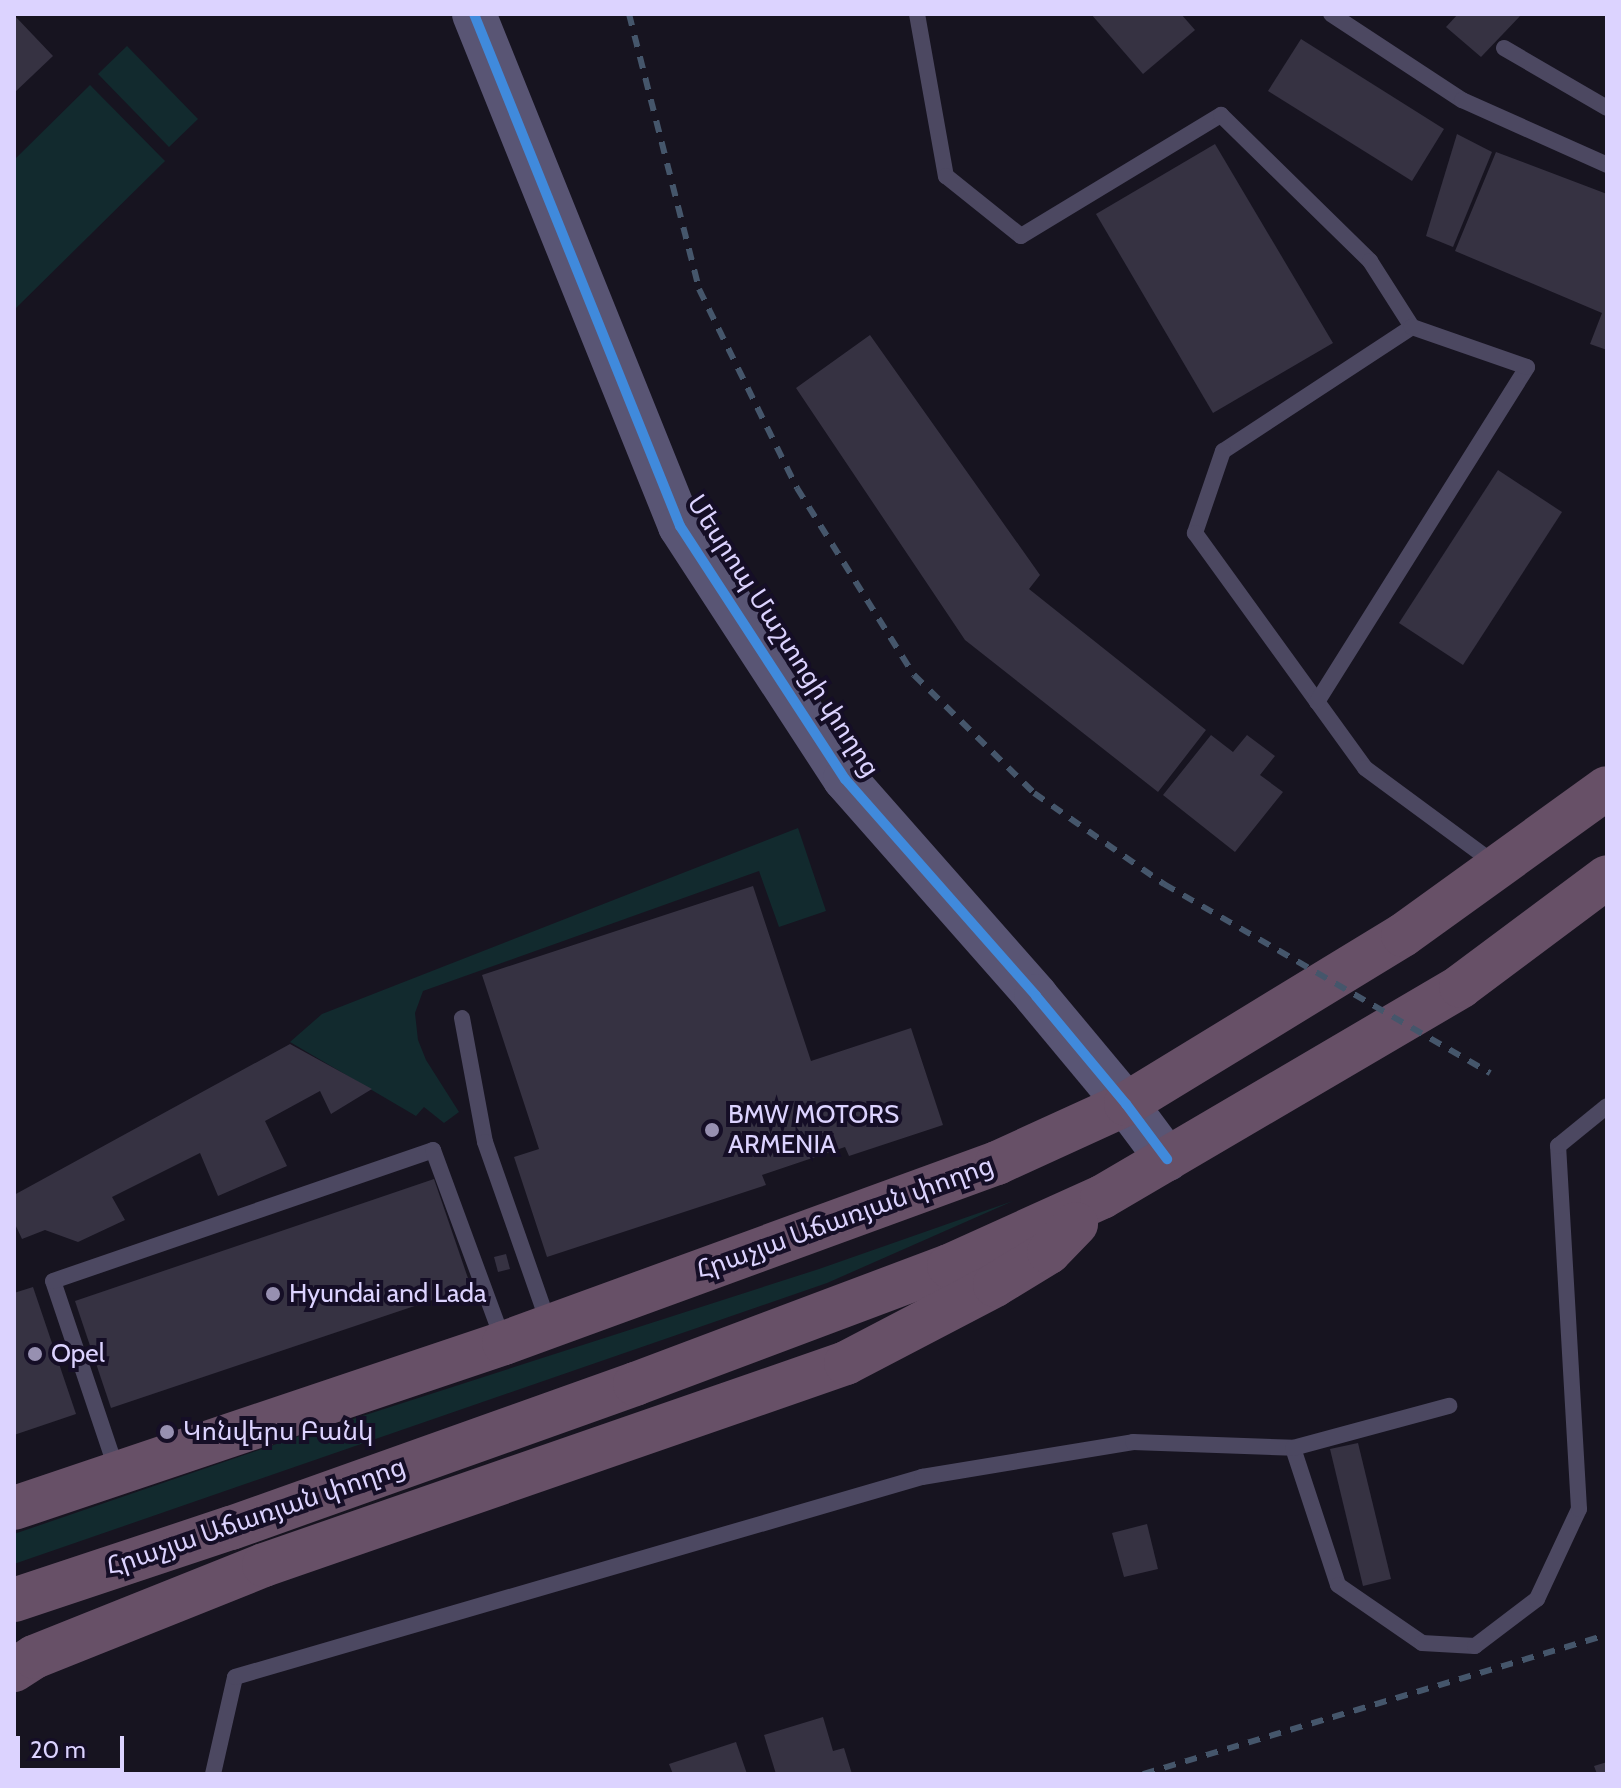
<!DOCTYPE html>
<html>
<head>
<meta charset="utf-8">
<style>
	body { margin:0 }
	#map { position:relative; width:1621px; height:1788px; overflow:hidden; background:#171420; font-family:Cabin,"Noto Sans Armenian",sans-serif }
	div>[style] { position:absolute }
	.green>* { inset:0; background:#122a2e }
	.building>* { inset:0; background:#363242 }
	.lane>* { height:16px; margin:-8px; padding:0 8px; transform-origin:8px; border-radius:8px; background:#4c4861 }
	.secondary>* { height:44px; margin:-22px; padding:0 22px; transform-origin:22px; border-radius:22px; background:#595574 }
	.highway>* { height:44px; margin:-22px; padding:0 22px; transform-origin:22px; border-radius:22px; background:#675067 }
	.rail>* { height:6px; margin-top:-3px; transform-origin:0; background:repeating-linear-gradient(90deg,#45566b 0 12px,transparent 0 22px) }
	.cycleway>* { height:10px; margin:-5px; padding:0 5px; transform-origin:5px; border-radius:5px; background:#408adc }
	.dots>* { width:22px; height:22px; translate:-50% -50%; box-sizing:border-box; border:4px solid #150e26; border-radius:50% }
	span { translate:-50% -50%; white-space:nowrap; text-align:center; line-height:1.15; -webkit-text-stroke:8px #150e26; paint-order:stroke }
	.street-label { font-size:26px; color:#dcd3ff }
	.poi-label { font-size:26px; color:#dcd3ff }
	.left { translate:0 -50%; text-align:left }
	.frame { position:absolute; inset:0; border:16px solid #dcd3ff; pointer-events:none }
	.scale { position:absolute; left:16px; top:1736px; width:108px; height:36px; box-sizing:border-box; border:4px solid #dcd3ff; border-top:0; padding-left:10px; font-size:24px; line-height:28px; white-space:nowrap; color:#dcd3ff; -webkit-text-stroke:6px #150e26; paint-order:stroke }
</style>
</head>
<body>
<div id="map">
	<div class="green">
		<div style="clip-path:polygon(127px 46px,198px 119px,169px 147px,98px 74px)"></div>
		<div style="clip-path:polygon(90px 85px,165px 161px,16px 308px,14px 160px)"></div>
		<div style="clip-path:polygon(798px 828px,826px 911px,779px 927px,759px 871px,423px 991px,415px 1013px,418px 1040px,426px 1060px,459px 1112px,444px 1123px,424px 1107px,416px 1116px,290px 1042px,322px 1014px)"></div>
		<div style="clip-path:polygon(1013px 1201px,827px 1283px,14px 1564px,14px 1534px,297px 1437px,819px 1269px)"></div>
	</div>
	<div class="building">
		<div style="clip-path:polygon(1091px 14px,1181px 14px,1195px 30px,1143px 74px)"></div>
		<div style="clip-path:polygon(1458px 14px,1522px 14px,1481px 57px,1446px 27px)"></div>
		<div style="clip-path:polygon(14px 15px,53px 56px,14px 93px)"></div>
		<div style="clip-path:polygon(1301px 39px,1444px 129px,1412px 181px,1268px 91px)"></div>
		<div style="clip-path:polygon(1457px 134px,1492px 152px,1453px 247px,1426px 236px)"></div>
		<div style="clip-path:polygon(1215px 144px,1333px 343px,1213px 413px,1096px 214px)"></div>
		<div style="clip-path:polygon(1496px 152px,1607px 194px,1607px 350px,1590px 344px,1602px 313px,1455px 251px)"></div>
		<div style="clip-path:polygon(870px 335px,1040px 575px,1029px 589px,1206px 730px,1158px 792px,965px 640px,796px 388px)"></div>
		<div style="clip-path:polygon(1498px 470px,1562px 512px,1463px 665px,1399px 623px)"></div>
		<div style="clip-path:polygon(1211px 735px,1233px 752px,1247px 735px,1275px 756px,1260px 775px,1283px 792px,1235px 852px,1163px 795px)"></div>
		<div style="clip-path:polygon(753px 886px,811px 1061px,911px 1028px,943px 1125px,849px 1156px,845px 1147px,762px 1175px,766px 1185px,547px 1257px,514px 1157px,539px 1149px,482px 975px)"></div>
		<div style="clip-path:polygon(290px 1044px,372px 1089px,331px 1114px,320px 1091px,265px 1121px,287px 1166px,218px 1196px,200px 1153px,112px 1197px,125px 1220px,78px 1242px,45px 1230px,22px 1239px,14px 1222px,14px 1195px)"></div>
		<div style="clip-path:polygon(434px 1179px,471px 1287px,111px 1408px,75px 1301px)"></div>
		<div style="clip-path:polygon(506px 1254px,510px 1269px,498px 1272px,494px 1257px)"></div>
		<div style="clip-path:polygon(33px 1287px,76px 1414px,14px 1435px,14px 1293px)"></div>
		<div style="clip-path:polygon(1358px 1443px,1391px 1579px,1363px 1586px,1330px 1449px)"></div>
		<div style="clip-path:polygon(1147px 1524px,1158px 1569px,1124px 1577px,1112px 1533px)"></div>
		<div style="clip-path:polygon(823px 1717px,833px 1751px,844px 1748px,852px 1774px,776px 1774px,764px 1735px)"></div>
		<div style="clip-path:polygon(736px 1742px,747px 1774px,673px 1774px,669px 1764px)"></div>
		<div style="clip-path:polygon(1607px 1762px,1607px 1774px,1597px 1774px,1594px 1766px)"></div>
	</div>
	<div class="lane">
		<div style="left:917px;top:14px;width:165px;rotate:79.9deg"></div>
		<div style="left:946px;top:176px;width:96px;rotate:38.7deg"></div>
		<div style="left:1021px;top:236px;width:234px;rotate:-31.2deg"></div>
		<div style="left:1221px;top:115px;width:209px;rotate:44.4deg"></div>
		<div style="left:1370px;top:261px;width:78px;rotate:57.5deg"></div>
		<div style="left:1412px;top:327px;width:226px;rotate:146.7deg"></div>
		<div style="left:1223px;top:451px;width:87px;rotate:108.9deg"></div>
		<div style="left:1195px;top:533px;width:290px;rotate:54.1deg"></div>
		<div style="left:1365px;top:768px;width:162px;rotate:36.4deg"></div>
		<div style="left:1331px;top:14px;width:157px;rotate:33.3deg"></div>
		<div style="left:1462px;top:100px;width:159px;rotate:24.1deg"></div>
		<div style="left:1504px;top:48px;width:119px;rotate:30.2deg"></div>
		<div style="left:1317px;top:702px;width:395px;rotate:-57.9deg"></div>
		<div style="left:1527px;top:367px;width:122px;rotate:-160.8deg"></div>
		<div style="left:462px;top:1018px;width:126px;rotate:79.5deg"></div>
		<div style="left:485px;top:1142px;width:194px;rotate:70.7deg"></div>
		<div style="left:1293px;top:1448px;width:144px;rotate:71.8deg"></div>
		<div style="left:1338px;top:1585px;width:102px;rotate:34.6deg"></div>
		<div style="left:1422px;top:1643px;width:53px;rotate:3.2deg"></div>
		<div style="left:1475px;top:1646px;width:78px;rotate:-37.2deg"></div>
		<div style="left:1537px;top:1599px;width:99px;rotate:-65deg"></div>
		<div style="left:1579px;top:1509px;width:364px;rotate:-93.3deg"></div>
		<div style="left:1558px;top:1146px;width:63px;rotate:-39.2deg"></div>
		<div style="left:117px;top:1471px;width:200px;rotate:-108.6deg"></div>
		<div style="left:53px;top:1281px;width:402px;rotate:-19deg"></div>
		<div style="left:433px;top:1150px;width:202px;rotate:69.8deg"></div>
		<div style="left:213px;top:1774px;width:99px;rotate:-77.2deg"></div>
		<div style="left:235px;top:1677px;width:716px;rotate:-16.23deg"></div>
		<div style="left:922px;top:1477px;width:214px;rotate:-9.4deg"></div>
		<div style="left:1133px;top:1442px;width:160px;rotate:2.1deg"></div>
		<div style="left:1293px;top:1448px;width:162px;rotate:-15.1deg"></div>
	</div>
	<div class="secondary">
		<div style="left:474px;top:14px;width:552px;rotate:68.08deg"></div>
		<div style="left:680px;top:526px;width:302px;rotate:56.9deg"></div>
		<div style="left:845px;top:779px;width:289px;rotate:48.6deg"></div>
		<div style="left:1036px;top:996px;width:141px;rotate:50.2deg"></div>
		<div style="left:1126px;top:1104px;width:69px;rotate:53.3deg"></div>
	</div>
	<div class="highway">
		<div style="left:14px;top:1508px;width:517px;rotate:-18.61deg"></div>
		<div style="left:504px;top:1343px;width:525px;rotate:-20.06deg"></div>
		<div style="left:997px;top:1163px;width:142px;rotate:-24.6deg"></div>
		<div style="left:1126px;top:1104px;width:324px;rotate:-31.4deg"></div>
		<div style="left:1403px;top:935px;width:251px;rotate:-35.8deg"></div>
		<div style="left:14px;top:1600px;width:229px;rotate:-18.4deg"></div>
		<div style="left:231px;top:1528px;width:429px;rotate:-19.6deg"></div>
		<div style="left:635px;top:1384px;width:335px;rotate:-20.6deg"></div>
		<div style="left:949px;top:1266px;width:168px;rotate:-24.3deg"></div>
		<div style="left:1102px;top:1197px;width:416px;rotate:-30.4deg"></div>
		<div style="left:1461px;top:986px;width:182px;rotate:-36.7deg"></div>
		<div style="left:14px;top:1670px;width:24px;rotate:-33deg"></div>
		<div style="left:34px;top:1657px;width:248px;rotate:-21.8deg"></div>
		<div style="left:264px;top:1565px;width:616px;rotate:-19.14deg"></div>
		<div style="left:846px;top:1363px;width:168px;rotate:-27.6deg"></div>
		<div style="left:995px;top:1285px;width:63px;rotate:-31.4deg"></div>
		<div style="left:1049px;top:1252px;width:39px;rotate:-46deg"></div>
	</div>
	<div class="rail">
		<div style="left:629px;top:14px;width:284px;rotate:75.7deg"></div>
		<div style="left:699px;top:289px;width:222px;rotate:63.8deg"></div>
		<div style="left:797px;top:488px;width:221px;rotate:58deg"></div>
		<div style="left:914px;top:675px;width:168px;rotate:44.5deg"></div>
		<div style="left:1034px;top:793px;width:159px;rotate:35deg"></div>
		<div style="left:1164px;top:884px;width:377px;rotate:30.1deg"></div>
		<div style="left:1143px;top:1774px;width:484px;rotate:-16.7deg"></div>
	</div>
	<div class="cycleway">
		<div style="left:474px;top:14px;width:552px;rotate:68.08deg"></div>
		<div style="left:680px;top:526px;width:302px;rotate:56.9deg"></div>
		<div style="left:845px;top:779px;width:289px;rotate:48.6deg"></div>
		<div style="left:1036px;top:996px;width:141px;rotate:50.2deg"></div>
		<div style="left:1126px;top:1104px;width:69px;rotate:53.3deg"></div>
	</div>
	<div class="dots">
		<div style="left:712px;top:1130px;background:#9790b1"></div>
		<div style="left:273px;top:1294px;background:#9790b1"></div>
		<div style="left:35px;top:1354px;background:#9790b1"></div>
		<div style="left:167px;top:1432px;background:#9790b1"></div>
	</div>
	<div class="street-label">
		<span style="left:783px;top:636px;rotate:57deg">Մեսրոպ Մաշտոցի փողոց</span>
		<span style="left:845px;top:1218px;rotate:-20deg">Հրաչյա Աճառյան փողոց</span>
		<span style="left:256px;top:1517px;rotate:-19deg">Հրաչյա Աճառյան փողոց</span>
	</div>
	<div class="poi-label">
		<span class="left" style="left:728px;top:1130px">BMW MOTORS<br>ARMENIA</span>
		<span class="left" style="left:289px;top:1294px">Hyundai and Lada</span>
		<span class="left" style="left:51px;top:1354px">Opel</span>
		<span class="left" style="left:183px;top:1432px">Կոնվերս Բանկ</span>
	</div>
	<div class="frame"></div>
	<div class="scale">20 m</div>
</div>
</body>
</html>
